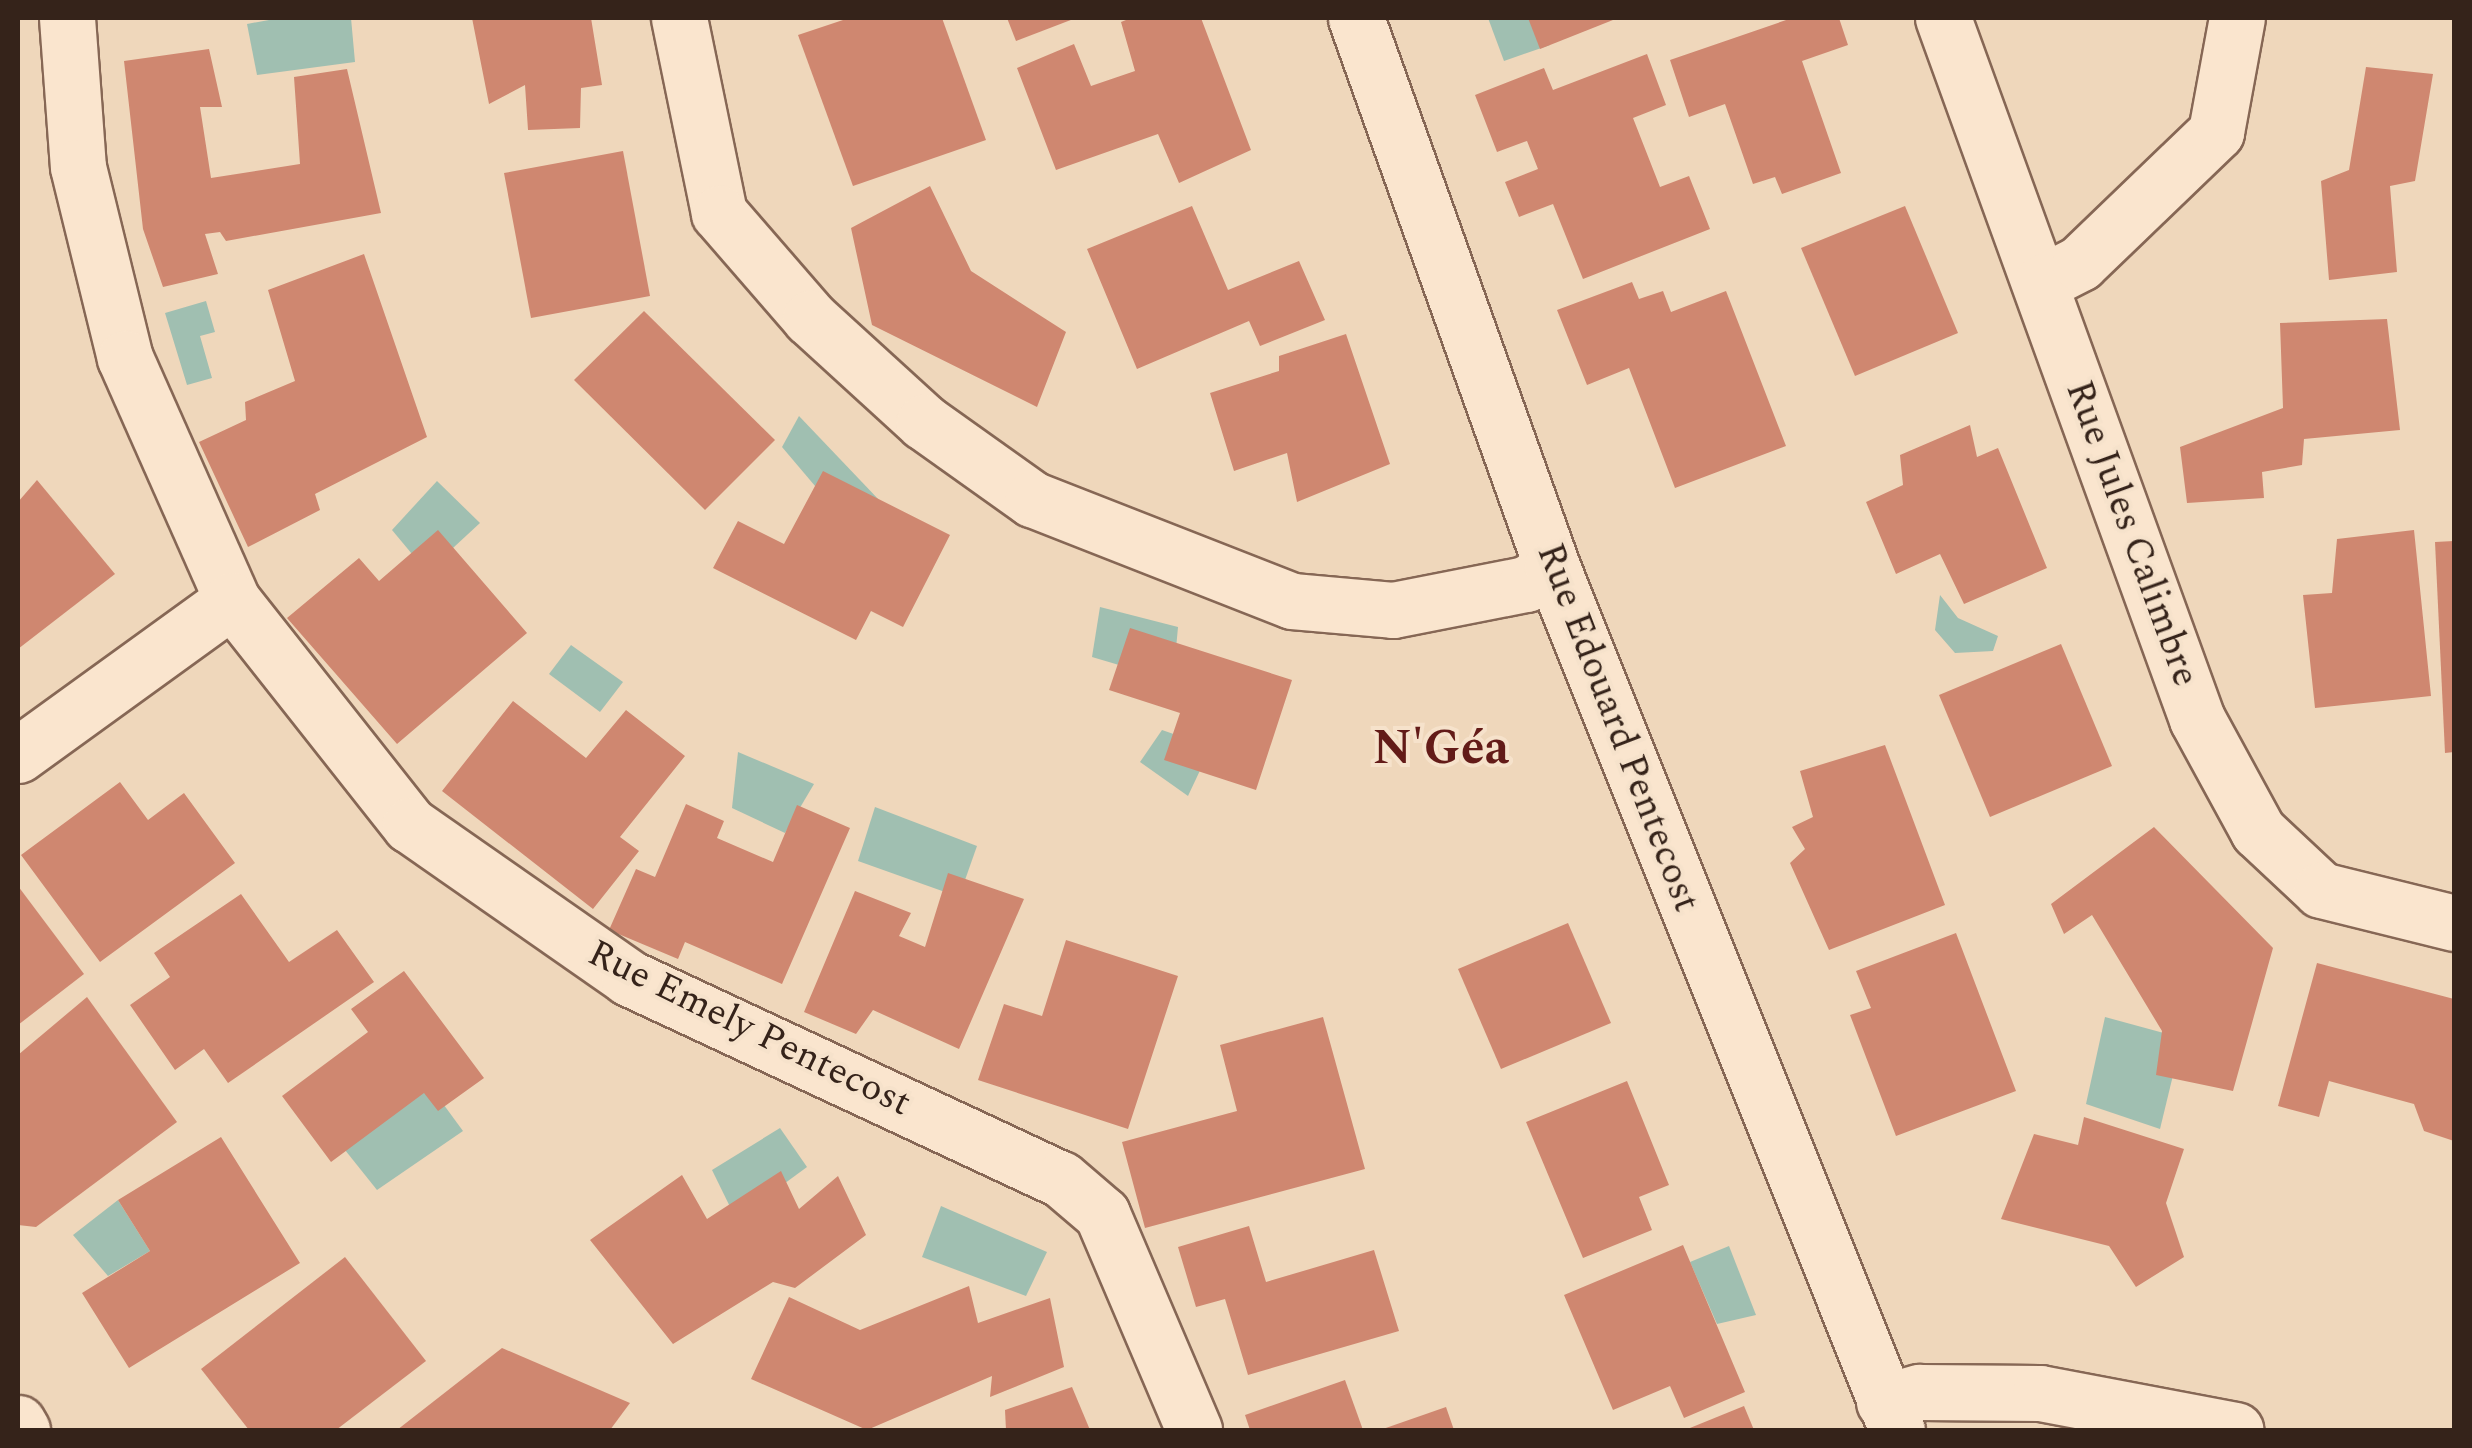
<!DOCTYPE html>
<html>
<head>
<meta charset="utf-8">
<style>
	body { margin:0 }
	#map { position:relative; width:2472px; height:1448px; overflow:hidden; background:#efd7bb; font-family:Spectral,serif }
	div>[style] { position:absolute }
	.water>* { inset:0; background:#a0bfb1 }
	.building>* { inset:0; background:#cf8770 }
	.roads { filter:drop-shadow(2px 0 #866755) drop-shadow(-2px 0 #866755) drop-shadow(0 2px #866755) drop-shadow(0 -2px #866755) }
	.minor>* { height:55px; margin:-27.5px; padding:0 27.5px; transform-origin:27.5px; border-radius:27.5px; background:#fae5ce }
	.tertiary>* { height:55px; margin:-27.5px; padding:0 27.5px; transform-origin:27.5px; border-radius:27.5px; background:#fae5ce }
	span { translate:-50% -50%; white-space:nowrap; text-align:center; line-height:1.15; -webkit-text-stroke:8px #f6e2cb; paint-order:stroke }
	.street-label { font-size:38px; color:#35231a }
	.district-label { font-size:48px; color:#631b18; font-weight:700 }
	.frame { position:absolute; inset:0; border:20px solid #35231a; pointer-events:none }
</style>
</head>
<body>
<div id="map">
	<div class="water">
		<div style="clip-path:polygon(280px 18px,351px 18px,355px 62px,257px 75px,247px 24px)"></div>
		<div style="clip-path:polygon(1488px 18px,1537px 18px,1550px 45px,1504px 61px)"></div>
		<div style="clip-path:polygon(206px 301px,215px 332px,200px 336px,212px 378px,187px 385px,165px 313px)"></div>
		<div style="clip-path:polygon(799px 416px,880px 501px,843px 519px,782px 447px)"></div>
		<div style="clip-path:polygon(437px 481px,480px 523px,427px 572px,392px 530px)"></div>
		<div style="clip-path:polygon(1940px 595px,1958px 618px,1998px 636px,1993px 651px,1955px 653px,1935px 630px)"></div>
		<div style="clip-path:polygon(1100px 607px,1178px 627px,1173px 681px,1092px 657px)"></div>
		<div style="clip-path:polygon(571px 645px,623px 682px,600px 712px,549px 674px)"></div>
		<div style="clip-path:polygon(1162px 730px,1211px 747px,1188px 796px,1140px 762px)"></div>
		<div style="clip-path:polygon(738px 752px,814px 784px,785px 833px,732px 808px)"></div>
		<div style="clip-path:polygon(875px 807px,977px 846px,959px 897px,858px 861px)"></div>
		<div style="clip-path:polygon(2105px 1017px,2182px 1038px,2160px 1129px,2086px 1104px)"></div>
		<div style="clip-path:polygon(430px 1086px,463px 1131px,377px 1190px,345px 1150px)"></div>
		<div style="clip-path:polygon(780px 1128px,807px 1167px,736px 1219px,712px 1170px)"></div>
		<div style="clip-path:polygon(118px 1200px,150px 1251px,108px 1276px,73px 1235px)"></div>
		<div style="clip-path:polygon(941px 1206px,1047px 1252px,1026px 1296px,922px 1257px)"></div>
		<div style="clip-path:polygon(1729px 1246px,1756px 1315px,1717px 1324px,1690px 1262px)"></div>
	</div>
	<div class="building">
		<div style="clip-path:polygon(472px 18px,591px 18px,602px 85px,581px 88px,580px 128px,528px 130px,525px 85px,489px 104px)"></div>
		<div style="clip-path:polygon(849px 18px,942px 18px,986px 140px,853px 186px,798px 35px)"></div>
		<div style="clip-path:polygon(1007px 18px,1076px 18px,1016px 41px)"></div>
		<div style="clip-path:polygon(1131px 18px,1201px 18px,1251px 150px,1179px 183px,1158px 134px,1056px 170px,1017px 68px,1074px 44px,1091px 86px,1135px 71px,1121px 22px)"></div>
		<div style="clip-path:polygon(1528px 18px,1618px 18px,1540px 49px)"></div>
		<div style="clip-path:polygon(1792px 18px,1839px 18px,1848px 45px,1802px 61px,1841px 173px,1782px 194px,1775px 177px,1753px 184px,1725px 104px,1689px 117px,1670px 60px)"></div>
		<div style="clip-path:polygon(209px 49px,222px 107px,200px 107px,211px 178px,300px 164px,294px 77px,347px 69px,381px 213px,226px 241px,220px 232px,205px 234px,218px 274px,163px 287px,143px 229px,124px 61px)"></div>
		<div style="clip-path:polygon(1647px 54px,1666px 105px,1633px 118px,1660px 187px,1689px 176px,1710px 229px,1583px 279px,1553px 204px,1519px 217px,1505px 182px,1538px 169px,1527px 141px,1497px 152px,1475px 95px,1544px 68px,1553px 90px)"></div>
		<div style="clip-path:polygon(2366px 67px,2433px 74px,2415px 181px,2390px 186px,2397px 272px,2329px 280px,2321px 181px,2349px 170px)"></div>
		<div style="clip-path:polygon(623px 151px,650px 296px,531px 318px,504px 173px)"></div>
		<div style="clip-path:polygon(930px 186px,971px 271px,1066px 332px,1037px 407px,872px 325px,851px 228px)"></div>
		<div style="clip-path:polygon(1192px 206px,1228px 290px,1299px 261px,1325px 320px,1260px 346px,1249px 321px,1137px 369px,1087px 249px)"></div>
		<div style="clip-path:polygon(1905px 206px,1958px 333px,1855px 376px,1801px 248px)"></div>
		<div style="clip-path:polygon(364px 254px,427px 437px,315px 494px,320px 510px,248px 547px,199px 442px,246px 420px,245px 402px,295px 381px,268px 290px)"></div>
		<div style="clip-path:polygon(1632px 282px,1639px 299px,1663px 291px,1671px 312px,1726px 291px,1786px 446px,1675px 488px,1629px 368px,1587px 385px,1557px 310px)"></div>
		<div style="clip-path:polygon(644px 311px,775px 440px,705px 510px,574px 380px)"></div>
		<div style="clip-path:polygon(2387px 319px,2400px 430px,2304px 439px,2302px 465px,2262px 472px,2264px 498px,2187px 503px,2180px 447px,2283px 408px,2280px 323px)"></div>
		<div style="clip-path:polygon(1346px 334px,1390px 464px,1297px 502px,1287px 453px,1234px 471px,1210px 393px,1279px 371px,1279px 356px)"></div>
		<div style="clip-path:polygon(1970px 425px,1977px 457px,1998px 448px,2047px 568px,1964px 604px,1940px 554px,1896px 574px,1866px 502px,1903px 485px,1900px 455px)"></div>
		<div style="clip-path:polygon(823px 471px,950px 535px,903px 627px,871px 611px,856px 640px,713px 568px,738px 521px,784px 544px)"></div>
		<div style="clip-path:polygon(37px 480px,115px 574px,18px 649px,18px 502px)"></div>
		<div style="clip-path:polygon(438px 530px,527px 633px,397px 744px,287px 618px,359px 558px,379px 581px)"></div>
		<div style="clip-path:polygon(2414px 530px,2431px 696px,2315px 708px,2303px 595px,2332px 593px,2337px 539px)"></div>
		<div style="clip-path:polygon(2454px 541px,2454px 752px,2445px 753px,2435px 542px)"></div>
		<div style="clip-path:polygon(1130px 628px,1292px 680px,1256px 790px,1164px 760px,1180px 713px,1109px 690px)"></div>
		<div style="clip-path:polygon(2061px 644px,2112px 766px,1990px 817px,1939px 695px)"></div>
		<div style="clip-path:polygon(513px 701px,586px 758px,626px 710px,685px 756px,620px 837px,639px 851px,593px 909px,442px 791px)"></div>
		<div style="clip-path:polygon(1885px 745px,1945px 905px,1829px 950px,1790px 863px,1805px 849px,1792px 827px,1813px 817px,1800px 771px)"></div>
		<div style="clip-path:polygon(120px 782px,148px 820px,184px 793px,235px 863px,100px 962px,21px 855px)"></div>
		<div style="clip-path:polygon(686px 804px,724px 821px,717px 838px,773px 862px,797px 805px,850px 828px,782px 984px,685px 942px,678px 959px,609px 930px,636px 869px,655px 877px)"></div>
		<div style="clip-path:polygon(2154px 827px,2273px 948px,2233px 1091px,2156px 1075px,2162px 1031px,2092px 915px,2064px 934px,2051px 904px)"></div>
		<div style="clip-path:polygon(948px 873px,1024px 899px,959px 1049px,873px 1010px,856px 1034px,804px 1012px,855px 891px,911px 913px,899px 936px,925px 947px)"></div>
		<div style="clip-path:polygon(18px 886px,84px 974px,18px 1025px)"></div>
		<div style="clip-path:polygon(241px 894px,289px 962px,337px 930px,374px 982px,228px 1083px,204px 1049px,175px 1070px,130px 1005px,170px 977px,154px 953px)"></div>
		<div style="clip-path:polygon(1568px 923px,1611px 1023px,1501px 1069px,1458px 969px)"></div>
		<div style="clip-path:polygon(1956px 933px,2016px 1091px,1896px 1136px,1850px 1015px,1871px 1008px,1856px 971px)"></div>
		<div style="clip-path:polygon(1066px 940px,1178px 976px,1128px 1129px,978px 1080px,1004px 1004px,1042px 1016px)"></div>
		<div style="clip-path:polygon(2317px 963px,2454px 999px,2454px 1141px,2424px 1131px,2414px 1104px,2329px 1081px,2319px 1117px,2278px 1106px)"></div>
		<div style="clip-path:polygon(404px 971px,484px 1078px,438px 1111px,424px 1093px,331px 1162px,282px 1096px,368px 1032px,351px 1009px)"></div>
		<div style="clip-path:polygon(87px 997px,177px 1122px,36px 1227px,18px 1225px,18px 1055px)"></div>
		<div style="clip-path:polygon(1323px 1017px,1365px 1169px,1145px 1228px,1122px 1142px,1237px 1111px,1220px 1045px)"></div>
		<div style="clip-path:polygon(1627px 1081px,1669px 1185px,1639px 1197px,1652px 1230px,1583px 1258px,1526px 1122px)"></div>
		<div style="clip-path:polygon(2084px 1117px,2184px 1149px,2166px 1203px,2184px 1257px,2136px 1287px,2109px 1246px,2001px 1219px,2034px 1134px,2078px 1145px)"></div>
		<div style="clip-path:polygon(221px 1137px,300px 1263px,129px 1368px,82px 1293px,150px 1251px,118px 1200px)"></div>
		<div style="clip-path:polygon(781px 1171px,799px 1209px,838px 1176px,866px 1235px,795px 1288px,773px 1282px,673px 1344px,590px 1240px,682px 1175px,707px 1219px)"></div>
		<div style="clip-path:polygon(1249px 1226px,1266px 1282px,1374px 1250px,1399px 1331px,1248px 1375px,1225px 1299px,1196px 1307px,1178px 1247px)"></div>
		<div style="clip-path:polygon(1683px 1245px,1745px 1392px,1684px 1418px,1670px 1386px,1613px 1410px,1564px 1295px)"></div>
		<div style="clip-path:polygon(345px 1257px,426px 1361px,336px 1430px,249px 1430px,201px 1369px)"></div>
		<div style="clip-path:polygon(969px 1286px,978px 1323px,1050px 1298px,1064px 1367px,990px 1397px,992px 1376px,867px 1430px,751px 1379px,789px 1297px,860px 1330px)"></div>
		<div style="clip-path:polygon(502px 1348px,630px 1403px,610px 1430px,397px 1430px)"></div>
		<div style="clip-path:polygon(1345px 1380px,1363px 1430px,1250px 1430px,1245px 1415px)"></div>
		<div style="clip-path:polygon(1072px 1387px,1090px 1430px,1006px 1430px,1005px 1410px)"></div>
		<div style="clip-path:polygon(1744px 1406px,1754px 1430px,1685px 1430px)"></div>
		<div style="clip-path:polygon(1446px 1407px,1454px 1430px,1380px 1430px)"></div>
	</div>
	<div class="roads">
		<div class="minor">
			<div style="left:67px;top:18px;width:149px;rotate:85.8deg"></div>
			<div style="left:78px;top:167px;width:197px;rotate:76.2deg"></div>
			<div style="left:125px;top:358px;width:265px;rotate:66.1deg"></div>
			<div style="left:232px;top:600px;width:287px;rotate:51.7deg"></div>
			<div style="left:410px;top:825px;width:267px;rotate:34.9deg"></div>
			<div style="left:629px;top:978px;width:476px;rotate:25deg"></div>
			<div style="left:1061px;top:1179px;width:54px;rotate:40.5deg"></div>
			<div style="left:1102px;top:1214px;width:235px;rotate:66.9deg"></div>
			<div style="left:679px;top:18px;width:199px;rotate:78.4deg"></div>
			<div style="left:719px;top:213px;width:139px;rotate:49.1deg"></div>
			<div style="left:810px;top:318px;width:154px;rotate:42.4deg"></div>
			<div style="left:924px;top:422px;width:133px;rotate:35.5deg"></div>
			<div style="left:1032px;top:499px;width:279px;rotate:21.4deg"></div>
			<div style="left:1292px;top:601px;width:101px;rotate:5.1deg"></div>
			<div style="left:1393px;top:610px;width:136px;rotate:-11.1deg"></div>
			<div style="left:1526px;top:584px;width:31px;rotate:-33deg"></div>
			<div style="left:1943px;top:18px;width:746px;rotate:70.08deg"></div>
			<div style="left:2197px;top:719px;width:128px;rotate:61.4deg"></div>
			<div style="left:2258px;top:831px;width:86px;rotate:43.1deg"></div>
			<div style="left:2321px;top:890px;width:137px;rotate:13.9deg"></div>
			<div style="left:2041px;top:283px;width:44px;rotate:-27.1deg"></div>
			<div style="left:2080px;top:263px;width:189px;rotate:-43.9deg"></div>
			<div style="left:2216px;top:132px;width:116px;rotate:-79.6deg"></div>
			<div style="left:18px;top:755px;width:264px;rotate:-35.9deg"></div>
			<div style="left:1884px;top:1402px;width:37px;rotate:-16deg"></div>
			<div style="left:1920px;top:1392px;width:120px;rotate:0.5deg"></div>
			<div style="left:2040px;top:1393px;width:199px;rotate:10.7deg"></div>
		</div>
		<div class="tertiary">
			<div style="left:1356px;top:18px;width:583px;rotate:70.35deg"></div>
			<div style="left:1552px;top:567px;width:929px;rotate:68.21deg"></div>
			<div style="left:18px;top:1423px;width:8px;rotate:60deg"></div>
		</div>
	</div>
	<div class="street-label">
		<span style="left:2131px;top:534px;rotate:70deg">Rue Jules Calimbre</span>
		<span style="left:1617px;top:728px;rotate:69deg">Rue Edouard Pentecost</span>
		<span style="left:749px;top:1029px;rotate:26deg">Rue Emely Pentecost</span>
	</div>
	<div class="district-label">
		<span style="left:1441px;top:749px">N'Géa</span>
	</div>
	<div class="frame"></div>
</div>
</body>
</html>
